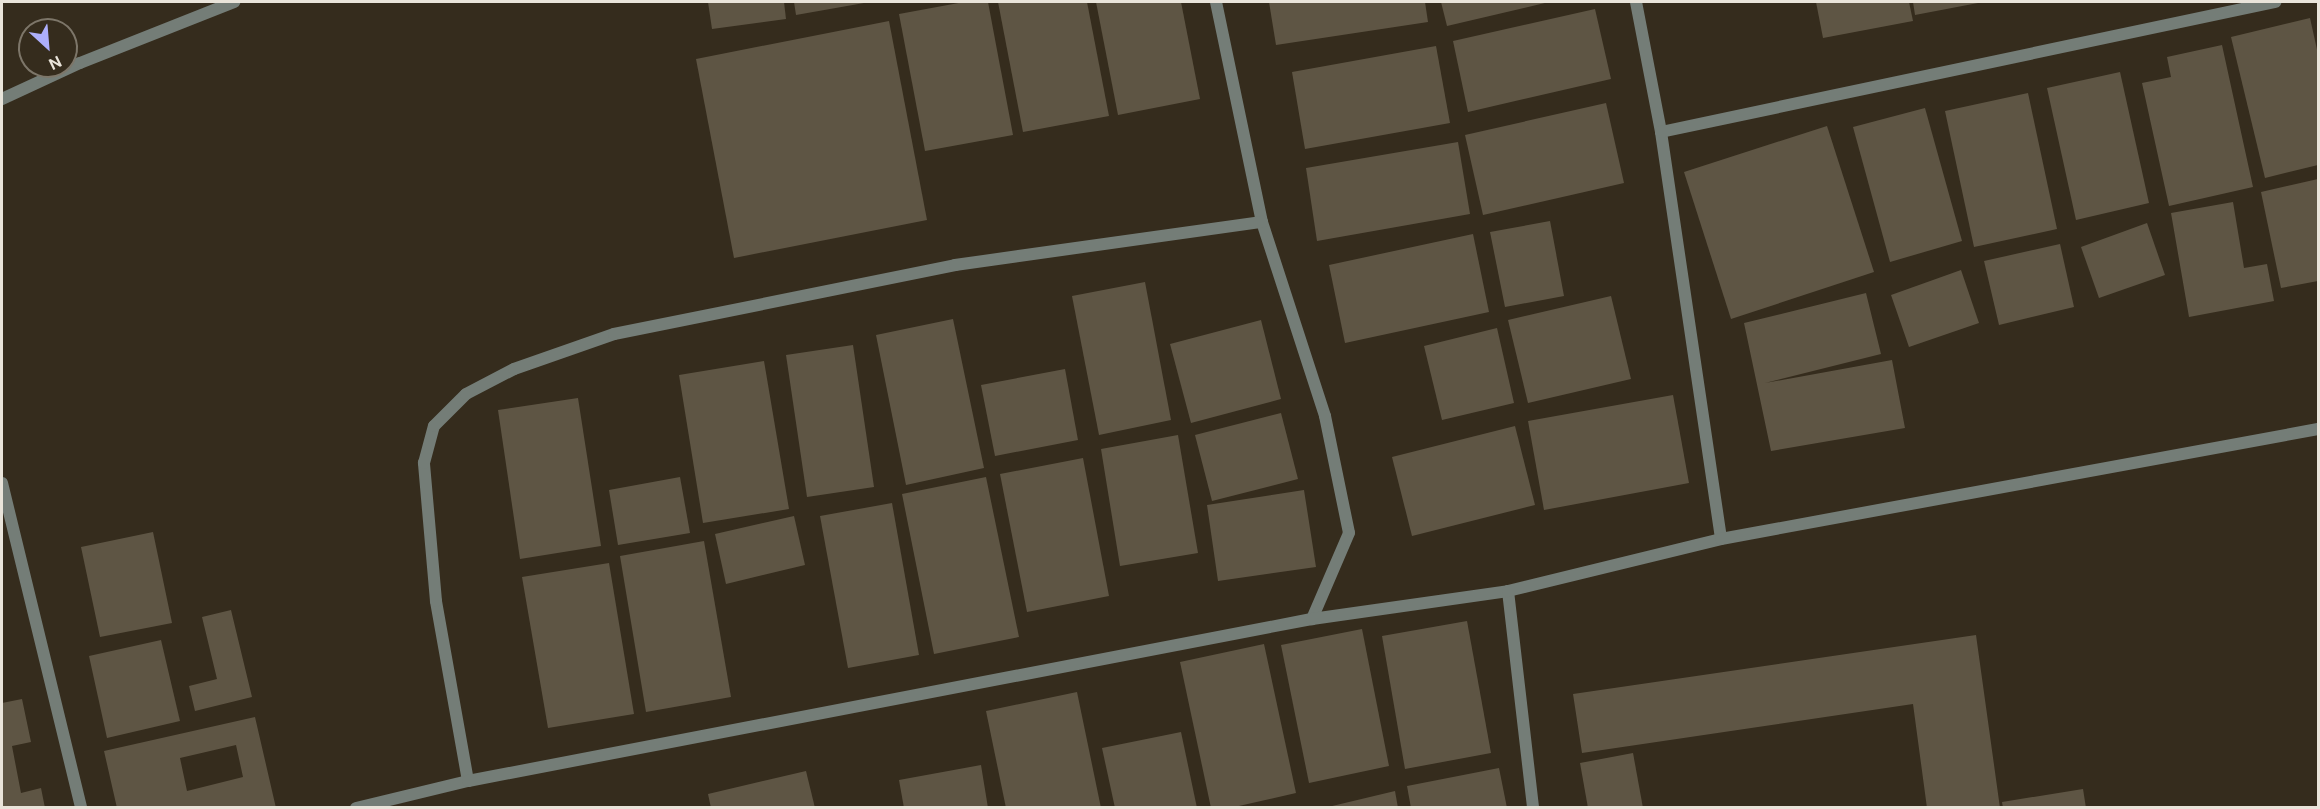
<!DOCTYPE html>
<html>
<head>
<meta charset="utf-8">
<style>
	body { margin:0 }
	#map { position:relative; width:2320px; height:809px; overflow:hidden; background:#352c1d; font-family:"DM Sans",sans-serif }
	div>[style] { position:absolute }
	.building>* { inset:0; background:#5e5544 }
	.street>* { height:12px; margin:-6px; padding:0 6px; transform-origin:6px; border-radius:6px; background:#747d77 }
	span { translate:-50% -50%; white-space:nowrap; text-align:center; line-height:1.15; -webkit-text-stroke:6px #352c1d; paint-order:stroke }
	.frame { position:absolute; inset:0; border:3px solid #e9e4da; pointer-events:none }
	.north { position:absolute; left:18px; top:18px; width:60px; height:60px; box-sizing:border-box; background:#352c1d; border:2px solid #7d7669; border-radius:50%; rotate:154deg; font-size:16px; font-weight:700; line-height:24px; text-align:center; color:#e9e4da }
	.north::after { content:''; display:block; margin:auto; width:21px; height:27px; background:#adaffb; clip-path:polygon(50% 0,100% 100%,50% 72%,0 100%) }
</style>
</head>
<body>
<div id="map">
	<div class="building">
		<div style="clip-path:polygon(708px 2px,784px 2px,786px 19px,712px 29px)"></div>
		<div style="clip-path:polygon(794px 2px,864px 2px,864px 3px,796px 15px)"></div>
		<div style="clip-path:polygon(964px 2px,988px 2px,1013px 135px,925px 151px,899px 14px)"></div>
		<div style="clip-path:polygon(998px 2px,1087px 2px,1109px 116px,1023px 132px)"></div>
		<div style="clip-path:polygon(1096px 2px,1181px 2px,1200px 99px,1118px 115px)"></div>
		<div style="clip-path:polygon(1269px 2px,1425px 2px,1428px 22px,1276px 45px)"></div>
		<div style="clip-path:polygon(1441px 2px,1549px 2px,1447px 26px)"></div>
		<div style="clip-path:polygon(1816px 2px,1909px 2px,1913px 21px,1823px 38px)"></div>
		<div style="clip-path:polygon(1913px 2px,1978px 2px,1978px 3px,1915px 15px)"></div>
		<div style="clip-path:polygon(1595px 9px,1611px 79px,1468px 112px,1453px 41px)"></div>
		<div style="clip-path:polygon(2310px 18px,2318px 54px,2318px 165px,2265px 178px,2231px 37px)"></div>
		<div style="clip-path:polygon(889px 21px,927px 220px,734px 258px,696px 59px)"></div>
		<div style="clip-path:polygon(2222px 45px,2253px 187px,2169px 206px,2142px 83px,2171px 77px,2167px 57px)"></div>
		<div style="clip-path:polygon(1436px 46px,1450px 123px,1305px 149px,1292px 72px)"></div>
		<div style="clip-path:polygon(2120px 72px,2149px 203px,2076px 220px,2047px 88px)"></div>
		<div style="clip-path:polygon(2028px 93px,2057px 229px,1974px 247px,1945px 111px)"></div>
		<div style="clip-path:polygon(1606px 103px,1624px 183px,1483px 215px,1465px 135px)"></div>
		<div style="clip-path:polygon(1925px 108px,1962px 241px,1890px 262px,1853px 127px)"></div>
		<div style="clip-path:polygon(1827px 126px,1874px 272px,1731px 319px,1684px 172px)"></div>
		<div style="clip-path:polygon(1458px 142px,1470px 214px,1317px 241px,1306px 168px)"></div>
		<div style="clip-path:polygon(2318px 179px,2318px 281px,2281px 288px,2261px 192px)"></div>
		<div style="clip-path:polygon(2233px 202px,2244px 268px,2267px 264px,2274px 301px,2189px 317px,2171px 213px)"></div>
		<div style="clip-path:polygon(1550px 221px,1564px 296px,1505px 307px,1490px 232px)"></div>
		<div style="clip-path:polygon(2147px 223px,2165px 275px,2099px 298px,2081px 247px)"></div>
		<div style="clip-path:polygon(1473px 234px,1489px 312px,1345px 343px,1329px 265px)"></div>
		<div style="clip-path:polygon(2060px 244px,2074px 307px,1999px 325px,1984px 261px)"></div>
		<div style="clip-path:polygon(1961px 270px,1979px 323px,1909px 347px,1891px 295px)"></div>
		<div style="clip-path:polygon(1145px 282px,1171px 420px,1099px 435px,1072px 296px)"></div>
		<div style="clip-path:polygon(1866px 293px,1881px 354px,1765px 383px,1892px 360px,1905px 428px,1771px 451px,1744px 323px)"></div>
		<div style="clip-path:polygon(1611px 296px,1631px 379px,1528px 403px,1508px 320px)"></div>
		<div style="clip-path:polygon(953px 319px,984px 468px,906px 485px,876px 335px)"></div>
		<div style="clip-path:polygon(1261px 320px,1281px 399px,1191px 423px,1170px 344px)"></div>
		<div style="clip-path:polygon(1497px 328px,1514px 403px,1442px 420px,1424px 346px)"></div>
		<div style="clip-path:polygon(853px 345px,874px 487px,807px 497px,786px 355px)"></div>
		<div style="clip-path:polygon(764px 361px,789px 509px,703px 523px,679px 375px)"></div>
		<div style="clip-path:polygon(1065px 369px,1078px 440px,995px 456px,981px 385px)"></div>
		<div style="clip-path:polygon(1673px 395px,1689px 483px,1544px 510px,1528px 421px)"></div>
		<div style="clip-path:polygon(578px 398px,601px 546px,520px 559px,498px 410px)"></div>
		<div style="clip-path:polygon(1281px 413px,1298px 479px,1212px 501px,1195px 435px)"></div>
		<div style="clip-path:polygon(1515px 426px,1535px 505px,1412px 536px,1392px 457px)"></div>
		<div style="clip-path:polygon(1178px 435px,1198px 553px,1120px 566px,1101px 449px)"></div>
		<div style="clip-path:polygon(1083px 458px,1109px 596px,1027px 612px,1000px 474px)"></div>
		<div style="clip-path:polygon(680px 477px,690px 533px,618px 545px,609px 490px)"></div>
		<div style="clip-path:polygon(986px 477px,1019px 637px,934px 654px,902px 494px)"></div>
		<div style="clip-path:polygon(1304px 490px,1316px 567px,1218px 581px,1207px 505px)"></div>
		<div style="clip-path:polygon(892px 503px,919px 655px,848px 668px,820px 516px)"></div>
		<div style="clip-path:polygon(794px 516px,805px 565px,726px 584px,715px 534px)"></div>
		<div style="clip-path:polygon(153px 532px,172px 623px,100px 637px,81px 547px)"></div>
		<div style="clip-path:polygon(704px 541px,731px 697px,646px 712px,620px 556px)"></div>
		<div style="clip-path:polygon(609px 563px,634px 714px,548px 728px,522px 577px)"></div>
		<div style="clip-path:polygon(231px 610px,252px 697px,195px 711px,189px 686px,217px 679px,202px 617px)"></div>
		<div style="clip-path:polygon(1467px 621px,1491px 753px,1405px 769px,1382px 636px)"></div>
		<div style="clip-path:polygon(1362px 629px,1389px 766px,1309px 783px,1281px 645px)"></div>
		<div style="clip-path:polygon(1976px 635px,2000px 808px,1927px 808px,1913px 704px,1582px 753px,1573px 694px)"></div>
		<div style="clip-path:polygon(161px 640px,180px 721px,107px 738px,89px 656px)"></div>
		<div style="clip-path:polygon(1264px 644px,1296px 793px,1230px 808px,1211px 808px,1180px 662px)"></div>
		<div style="clip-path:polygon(1077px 692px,1101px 808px,1006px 808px,986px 711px)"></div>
		<div style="clip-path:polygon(22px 699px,31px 742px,12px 746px,21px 793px,41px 788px,45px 808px,2px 808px,2px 703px)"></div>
		<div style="clip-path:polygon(evenodd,255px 717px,276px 808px,117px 808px,104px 751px,255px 717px,236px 745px,243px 777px,187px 791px,180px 758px,236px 745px)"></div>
		<div style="clip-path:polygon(1181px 732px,1197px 808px,1115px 808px,1102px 748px)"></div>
		<div style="clip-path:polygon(1633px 753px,1643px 808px,1588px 808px,1580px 763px)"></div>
		<div style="clip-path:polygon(981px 765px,988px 808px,904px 808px,899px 780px)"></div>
		<div style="clip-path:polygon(1499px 768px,1507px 808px,1411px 808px,1407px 786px)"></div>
		<div style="clip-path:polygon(806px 771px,815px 808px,711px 808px,708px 794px)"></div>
		<div style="clip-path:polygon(2083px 789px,2086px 808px,2003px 808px,2002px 802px)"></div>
		<div style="clip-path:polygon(1395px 791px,1398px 808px,1328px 808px,1328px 807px)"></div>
	</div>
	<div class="street">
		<div style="left:1216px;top:2px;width:225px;rotate:78.2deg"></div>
		<div style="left:1262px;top:222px;width:204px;rotate:72deg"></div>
		<div style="left:1325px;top:416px;width:119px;rotate:78.4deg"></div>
		<div style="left:1349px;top:533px;width:94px;rotate:113.3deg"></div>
		<div style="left:1636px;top:2px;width:132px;rotate:79.1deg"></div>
		<div style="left:1661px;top:132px;width:411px;rotate:81.6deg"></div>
		<div style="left:2px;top:99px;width:86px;rotate:-24.8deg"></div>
		<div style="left:80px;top:63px;width:166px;rotate:-21.6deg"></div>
		<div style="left:1661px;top:132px;width:628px;rotate:-11.95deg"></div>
		<div style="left:2px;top:483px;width:334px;rotate:76.3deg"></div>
		<div style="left:1508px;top:591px;width:218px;rotate:83.4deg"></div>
		<div style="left:468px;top:781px;width:183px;rotate:-100.1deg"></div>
		<div style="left:436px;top:601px;width:139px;rotate:-95deg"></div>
		<div style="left:424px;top:463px;width:38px;rotate:-75deg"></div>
		<div style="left:434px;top:426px;width:45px;rotate:-45deg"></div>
		<div style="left:466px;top:394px;width:54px;rotate:-27.5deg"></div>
		<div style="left:514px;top:369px;width:106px;rotate:-19.3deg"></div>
		<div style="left:614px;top:334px;width:348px;rotate:-11.4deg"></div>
		<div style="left:955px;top:265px;width:310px;rotate:-8deg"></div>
		<div style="left:356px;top:808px;width:115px;rotate:-13.6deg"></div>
		<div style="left:468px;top:781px;width:859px;rotate:-10.87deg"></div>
		<div style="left:1312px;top:619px;width:198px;rotate:-8.1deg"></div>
		<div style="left:1508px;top:591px;width:219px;rotate:-13.7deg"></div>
		<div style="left:1721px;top:539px;width:607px;rotate:-10.44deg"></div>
	</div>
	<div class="frame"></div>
	<div class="north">N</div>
</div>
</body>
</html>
